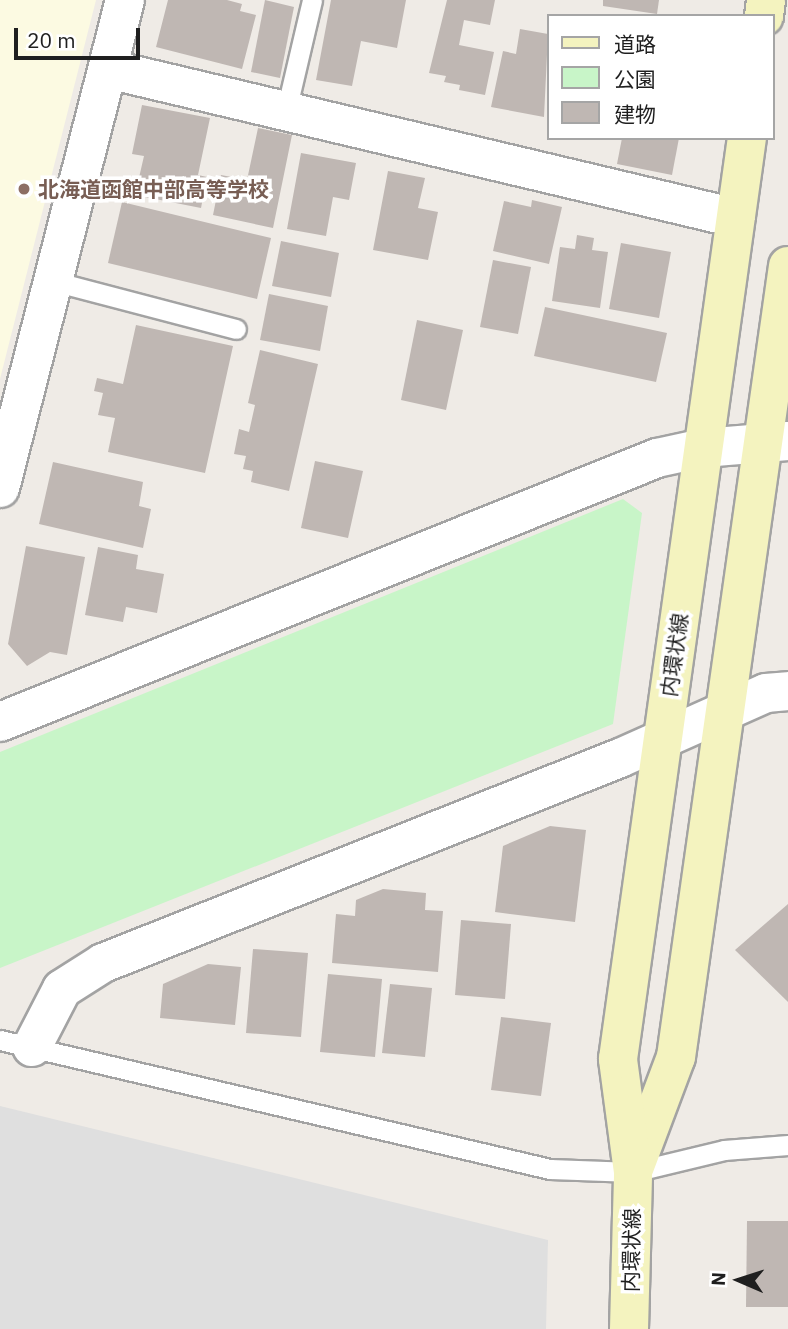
<!DOCTYPE html>
<html>
<head>
<meta charset="utf-8">
<style>
	body { margin:0 }
	#map { position:relative; width:788px; height:1329px; overflow:hidden; background:#efebe6; font-family:"IBM Plex Sans","Noto Sans JP",sans-serif }
	div>[style] { position:absolute }
	.education>* { inset:0; background:#fcfae2 }
	.park>* { inset:0; background:#c8f5c8 }
	.parking>* { inset:0; background:#dfdfdf }
	.building>* { inset:0; background:#bfb7b3 }
	.roads { filter:drop-shadow(2px 0 #a3a3a3) drop-shadow(-2px 0 #a3a3a3) drop-shadow(0 2px #a3a3a3) drop-shadow(0 -2px #a3a3a3) }
	.lane>* { height:19px; margin:-9.5px; padding:0 9.5px; transform-origin:9.5px; border-radius:9.5px; background:#fff }
	.street>* { height:38px; margin:-19px; padding:0 19px; transform-origin:19px; border-radius:19px; background:#fff }
	.secondary>* { height:38px; margin:-19px; padding:0 19px; transform-origin:19px; border-radius:19px; background:#f4f3bf }
	.dots>* { width:19px; height:19px; translate:-50% -50%; box-sizing:border-box; border:4px solid #fff; border-radius:50% }
	span { translate:-50% -50%; white-space:nowrap; text-align:center; line-height:1.15; -webkit-text-stroke:7px #fff; paint-order:stroke }
	.education-label { font-size:21px; color:#785e54; font-weight:700 }
	.left { translate:0 -50%; text-align:left }
	.street-label { font-size:21px; color:#1f1f1f }
	.legend { position:absolute; left:547px; top:14px; width:228px; height:126px; box-sizing:border-box; background:#fff; border:2px solid #a5a5a5; margin:0; padding:9px 12px; list-style:none; font-size:21px; color:#1f1f1f }
	.legend li { display:flex; align-items:center; gap:14px; height:35px }
	.legend b { width:35px; border:2px solid #a5a5a5 }
	.north { position:absolute; left:704px; top:1245px; width:70px; height:70px; -webkit-text-stroke:5px #fff; paint-order:stroke; rotate:273deg; font-size:19px; font-weight:700; line-height:28px; text-align:center; color:#1f1f1f }
	.north::after { content:''; display:block; margin:auto; width:24px; height:32px; background:#1f1f1f; clip-path:polygon(50% 0,100% 100%,50% 72%,0 100%) }
	.scale { position:absolute; left:14px; top:28px; width:126px; height:32px; box-sizing:border-box; border:4px solid #1f1f1f; border-top:0; padding-left:9px; font-size:21px; line-height:24px; white-space:nowrap; color:#1f1f1f; -webkit-text-stroke:5px #fff; paint-order:stroke }
</style>
</head>
<body>
<div id="map">
	<div class="education">
		<div style="clip-path:polygon(0 0,96px 0,0 379px)"></div>
	</div>
	<div class="park">
		<div style="clip-path:polygon(623px 499px,642px 513px,613px 724px,0 968px,0 752px)"></div>
	</div>
	<div class="parking">
		<div style="clip-path:polygon(0 1106px,548px 1240px,546px 1329px,0 1329px)"></div>
	</div>
	<div class="building">
		<div style="clip-path:polygon(168px 0,227px 0,242px 4px,240px 11px,256px 15px,242px 69px,156px 47px)"></div>
		<div style="clip-path:polygon(265px 0,294px 7px,280px 78px,251px 72px)"></div>
		<div style="clip-path:polygon(331px 0,406px 0,397px 48px,361px 41px,352px 86px,316px 80px)"></div>
		<div style="clip-path:polygon(447px 0,495px 0,490px 25px,464px 20px,459px 45px,494px 52px,485px 95px,459px 90px,460px 85px,444px 82px,446px 76px,429px 73px)"></div>
		<div style="clip-path:polygon(603px 0,659px 0,657px 14px,603px 6px)"></div>
		<div style="clip-path:polygon(520px 29px,548px 34px,544px 117px,491px 107px,503px 51px,516px 54px)"></div>
		<div style="clip-path:polygon(142px 105px,210px 118px,198px 175px,207px 177px,201px 208px,135px 195px,144px 156px,132px 154px)"></div>
		<div style="clip-path:polygon(258px 128px,292px 135px,273px 228px,213px 215px,221px 175px,247px 180px)"></div>
		<div style="clip-path:polygon(622px 138px,679px 138px,672px 175px,617px 164px)"></div>
		<div style="clip-path:polygon(301px 153px,356px 163px,349px 200px,333px 197px,326px 236px,287px 229px)"></div>
		<div style="clip-path:polygon(388px 171px,425px 178px,418px 208px,438px 212px,428px 260px,373px 250px)"></div>
		<div style="clip-path:polygon(532px 200px,562px 207px,549px 264px,493px 251px,504px 201px,531px 207px)"></div>
		<div style="clip-path:polygon(122px 202px,271px 238px,257px 299px,108px 263px)"></div>
		<div style="clip-path:polygon(577px 235px,594px 238px,592px 250px,608px 252px,600px 308px,552px 301px,560px 247px,575px 249px)"></div>
		<div style="clip-path:polygon(281px 241px,339px 253px,331px 297px,272px 286px)"></div>
		<div style="clip-path:polygon(621px 243px,671px 252px,659px 318px,609px 309px)"></div>
		<div style="clip-path:polygon(493px 260px,531px 267px,518px 334px,480px 327px)"></div>
		<div style="clip-path:polygon(269px 294px,328px 306px,320px 351px,260px 340px)"></div>
		<div style="clip-path:polygon(545px 307px,667px 333px,656px 382px,534px 356px)"></div>
		<div style="clip-path:polygon(417px 320px,463px 330px,446px 410px,401px 400px)"></div>
		<div style="clip-path:polygon(136px 325px,233px 346px,205px 473px,108px 452px,115px 418px,98px 415px,103px 393px,94px 391px,97px 378px,123px 384px)"></div>
		<div style="clip-path:polygon(260px 350px,318px 364px,289px 491px,251px 482px,253px 471px,243px 469px,246px 456px,234px 454px,239px 429px,249px 432px,255px 405px,248px 403px)"></div>
		<div style="clip-path:polygon(315px 461px,363px 471px,348px 538px,301px 528px)"></div>
		<div style="clip-path:polygon(53px 462px,143px 482px,139px 506px,151px 509px,143px 548px,39px 524px)"></div>
		<div style="clip-path:polygon(26px 546px,85px 557px,67px 655px,50px 652px,27px 666px,8px 644px)"></div>
		<div style="clip-path:polygon(98px 547px,138px 555px,136px 569px,164px 574px,157px 613px,126px 607px,123px 622px,85px 615px)"></div>
		<div style="clip-path:polygon(550px 826px,586px 830px,575px 922px,495px 912px,503px 846px)"></div>
		<div style="clip-path:polygon(383px 889px,426px 893px,425px 910px,443px 911px,438px 972px,332px 963px,336px 914px,355px 916px,356px 900px)"></div>
		<div style="clip-path:polygon(788px 904px,788px 1002px,735px 950px)"></div>
		<div style="clip-path:polygon(461px 920px,511px 924px,505px 999px,455px 995px)"></div>
		<div style="clip-path:polygon(253px 949px,308px 953px,301px 1037px,246px 1033px)"></div>
		<div style="clip-path:polygon(208px 964px,241px 967px,235px 1025px,160px 1018px,163px 984px)"></div>
		<div style="clip-path:polygon(328px 974px,382px 979px,375px 1057px,320px 1052px)"></div>
		<div style="clip-path:polygon(390px 984px,432px 988px,425px 1057px,382px 1053px)"></div>
		<div style="clip-path:polygon(501px 1017px,551px 1023px,541px 1096px,491px 1090px)"></div>
		<div style="clip-path:polygon(747px 1221px,788px 1221px,788px 1307px,746px 1307px)"></div>
	</div>
	<div class="roads">
		<div class="lane">
			<div style="left:286px;top:111px;width:114px;rotate:-76.8deg"></div>
			<div style="left:53px;top:281px;width:189px;rotate:14.7deg"></div>
			<div style="left:0;top:1040px;width:565px;rotate:13.2deg"></div>
			<div style="left:550px;top:1169px;width:83px;rotate:2.1deg"></div>
			<div style="left:633px;top:1172px;width:94px;rotate:-13.6deg"></div>
			<div style="left:724px;top:1150px;width:64px;rotate:-4.5deg"></div>
		</div>
		<div class="street">
			<div style="left:108px;top:69px;width:645px;rotate:13.35deg"></div>
			<div style="left:0;top:488px;width:504px;rotate:-75.63deg"></div>
			<div style="left:0;top:722px;width:708px;rotate:-21.89deg"></div>
			<div style="left:657px;top:458px;width:47px;rotate:-12.3deg"></div>
			<div style="left:703px;top:448px;width:85px;rotate:-4.7deg"></div>
			<div style="left:32px;top:1047px;width:65px;rotate:-62.7deg"></div>
			<div style="left:62px;top:989px;width:49px;rotate:-32.4deg"></div>
			<div style="left:103px;top:963px;width:556px;rotate:-21.63deg"></div>
			<div style="left:620px;top:758px;width:160px;rotate:-24deg"></div>
			<div style="left:766px;top:693px;width:22px;rotate:-5deg"></div>
		</div>
		<div class="secondary">
			<div style="left:764px;top:16px;width:16px;rotate:-83deg"></div>
			<div style="left:635px;top:1166px;width:116px;rotate:-69.4deg"></div>
			<div style="left:676px;top:1057px;width:799px;rotate:-81.94deg"></div>
			<div style="left:629px;top:1329px;width:157px;rotate:-88.5deg"></div>
			<div style="left:633px;top:1172px;width:114px;rotate:-97.6deg"></div>
			<div style="left:618px;top:1059px;width:930px;rotate:-82.03deg"></div>
		</div>
	</div>
	<div class="dots">
		<div style="left:24px;top:189px;background:#8d6e63"></div>
	</div>
	<div class="education-label">
		<span class="left" style="left:38px;top:189px">北海道函館中部高等学校</span>
	</div>
	<div class="street-label">
		<span style="left:674px;top:655px;rotate:-82deg">内環状線</span>
		<span style="left:631px;top:1250px;rotate:-89deg">内環状線</span>
	</div>
	<ul class="legend">
	<li><b style="height:9px;background:#f4f3bf"></b>道路</li>
	<li><b style="height:19px;background:#c8f5c8"></b>公園</li>
	<li><b style="height:19px;background:#bfb7b3"></b>建物</li>
	</ul>
	<div class="north">N</div>
	<div class="scale">20 m</div>
</div>
</body>
</html>
